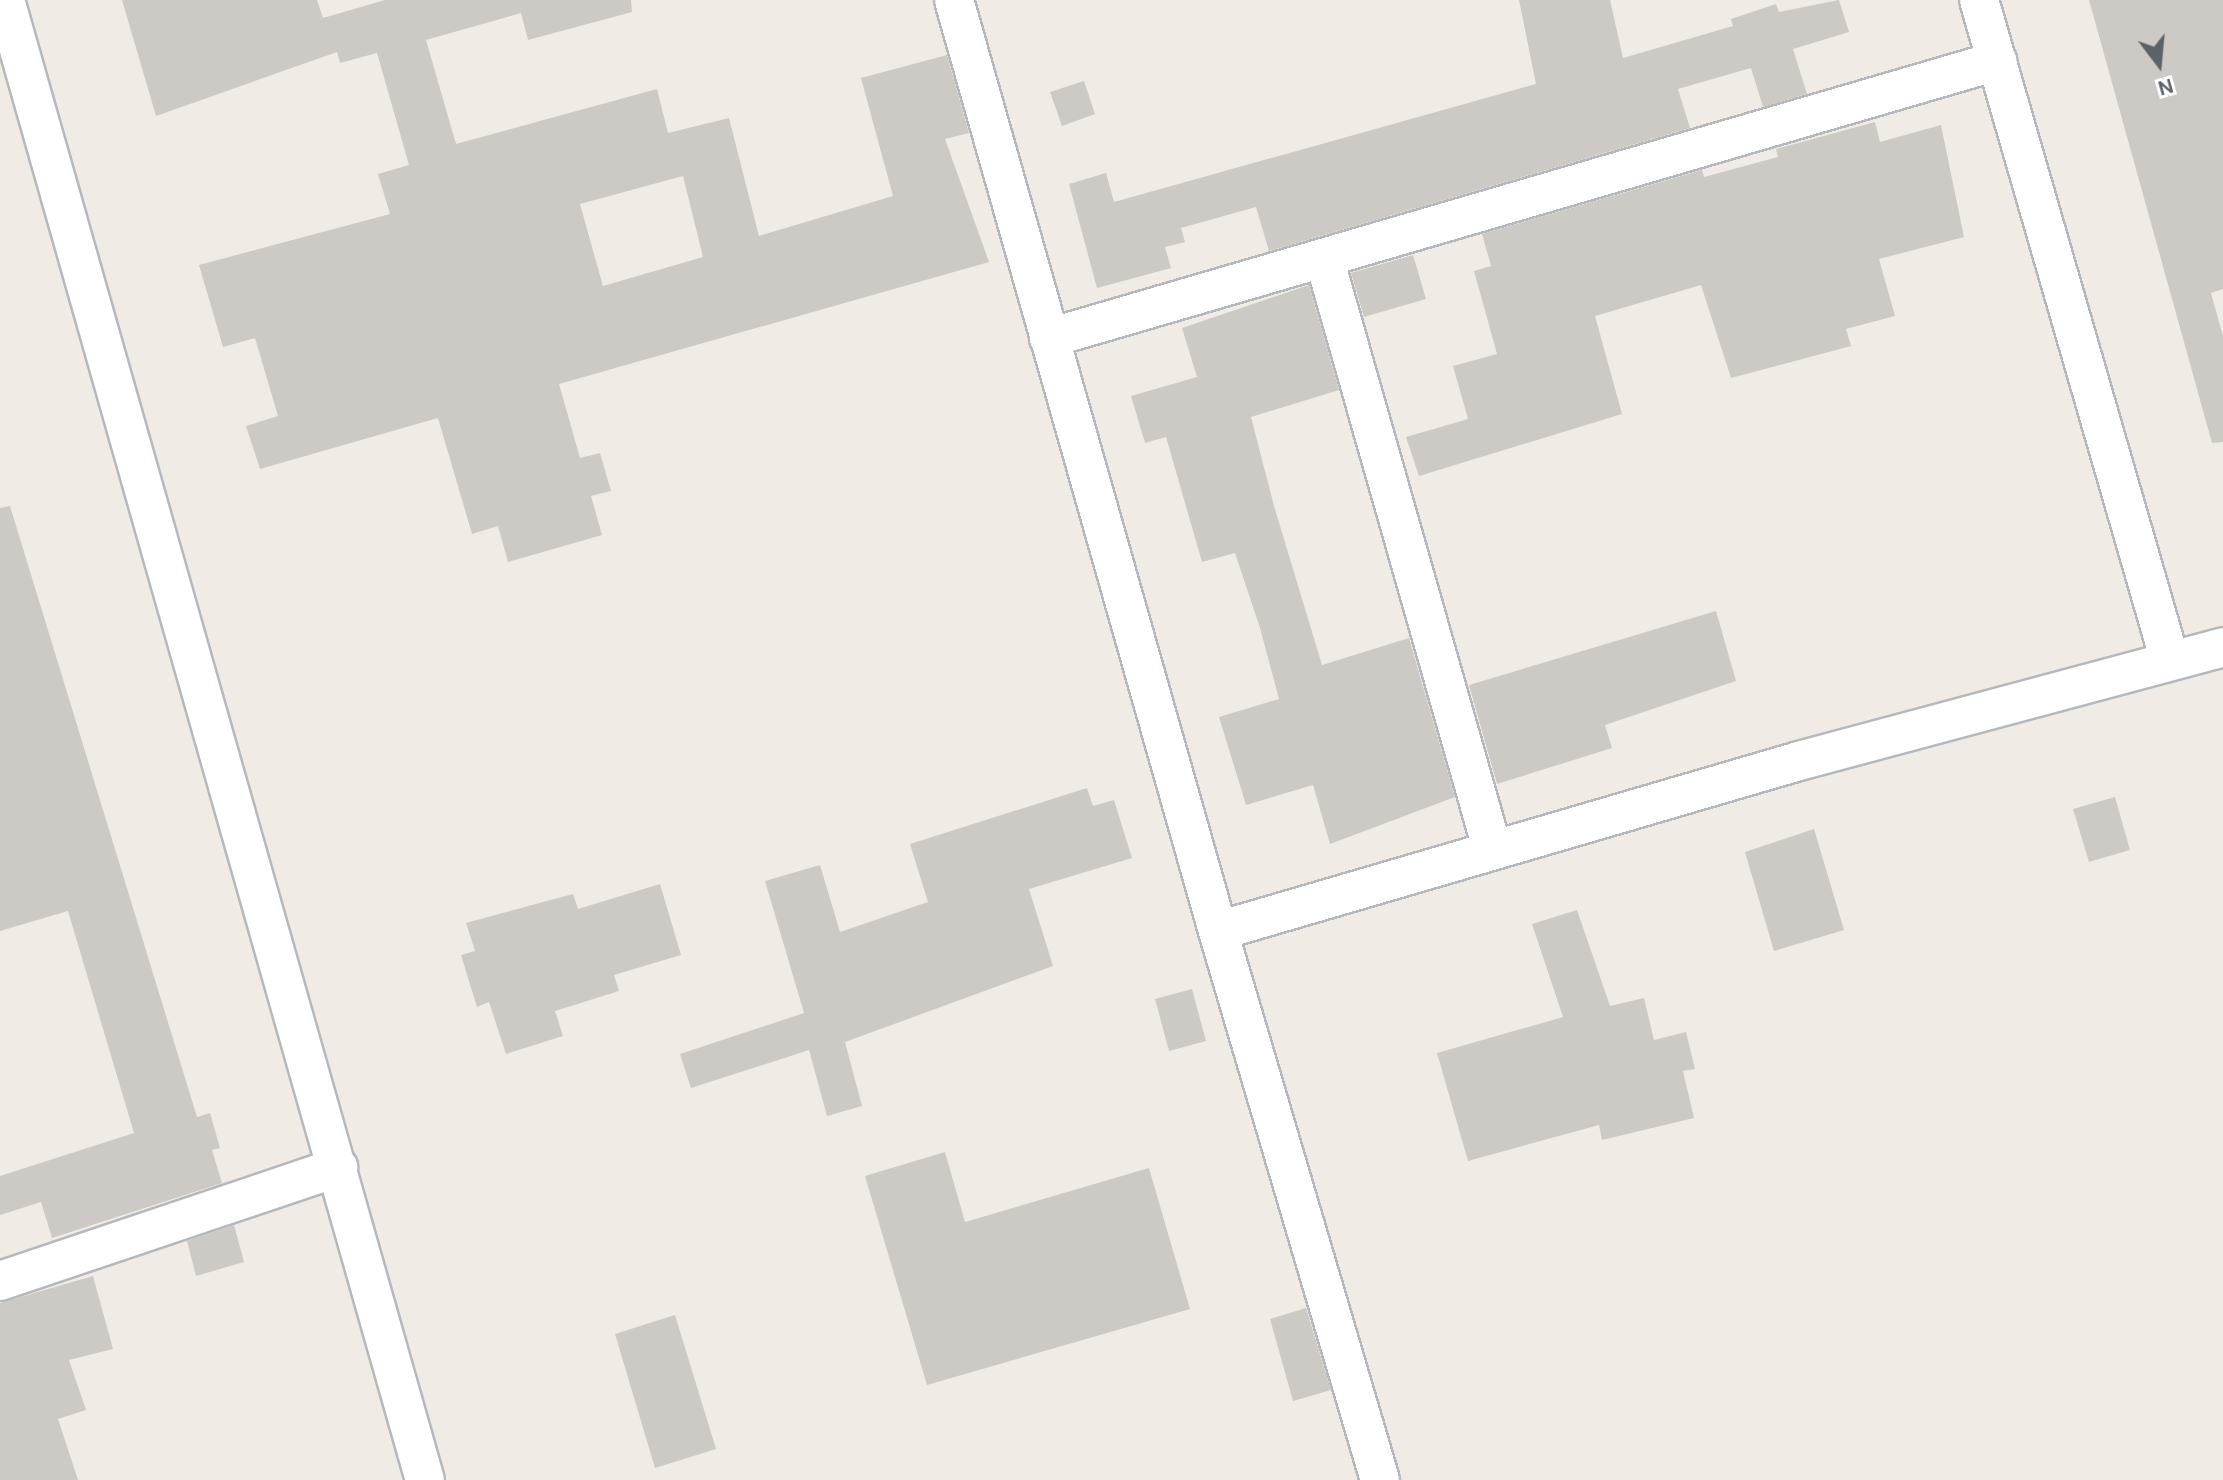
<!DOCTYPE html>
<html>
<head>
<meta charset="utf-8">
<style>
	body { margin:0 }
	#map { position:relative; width:2223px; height:1480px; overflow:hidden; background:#f0ece5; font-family:Karla,sans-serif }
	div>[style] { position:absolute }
	.building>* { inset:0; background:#cdc9c4 }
	.roads { filter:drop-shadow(2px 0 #b5b9bd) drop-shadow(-2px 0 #b5b9bd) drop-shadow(0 2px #b5b9bd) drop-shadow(0 -2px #b5b9bd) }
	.street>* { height:38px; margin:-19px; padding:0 19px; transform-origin:19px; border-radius:19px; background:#fff }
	span { translate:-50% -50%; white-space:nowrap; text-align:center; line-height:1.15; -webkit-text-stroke:8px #fff; paint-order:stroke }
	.north { position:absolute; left:2119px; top:24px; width:80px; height:80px; -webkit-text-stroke:6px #fff; paint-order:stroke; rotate:164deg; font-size:22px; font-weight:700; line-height:32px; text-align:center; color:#5c6367 }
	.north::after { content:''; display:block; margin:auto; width:28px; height:36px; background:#5c6367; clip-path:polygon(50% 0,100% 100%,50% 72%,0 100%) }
</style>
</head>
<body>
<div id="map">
	<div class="building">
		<div style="clip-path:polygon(evenodd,122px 0,317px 0,323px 18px,385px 0,631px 0,632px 12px,528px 40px,521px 13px,426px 40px,456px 144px,657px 89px,668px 133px,729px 118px,759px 236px,893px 196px,861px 78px,947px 55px,969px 133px,945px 139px,989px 262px,559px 384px,580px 458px,600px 453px,611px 491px,591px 496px,602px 535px,508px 562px,498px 526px,472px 534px,438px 418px,260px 469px,246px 426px,278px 416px,255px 338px,223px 347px,199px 265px,390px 214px,378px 174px,409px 165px,377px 53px,340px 63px,337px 52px,156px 116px,122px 0,683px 176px,703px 257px,603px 286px,580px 204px,683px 176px)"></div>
		<div style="clip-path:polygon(1519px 0,1610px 0,1623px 58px,1733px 26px,1731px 19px,1776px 4px,1779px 12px,1839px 0,1849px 32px,1793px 49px,1807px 94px,1763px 107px,1751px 68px,1678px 89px,1690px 128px,1269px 251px,1256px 207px,1181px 228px,1185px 242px,1165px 247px,1171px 268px,1097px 288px,1069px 184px,1106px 173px,1114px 202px,1536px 84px)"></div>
		<div style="clip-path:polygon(2089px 0,2223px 0,2223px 289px,2211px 293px,2223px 336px,2223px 442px,2212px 443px)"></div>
		<div style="clip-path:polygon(1084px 81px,1095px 114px,1062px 126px,1050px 92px)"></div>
		<div style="clip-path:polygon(1875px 122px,1880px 142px,1941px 125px,1964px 237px,1879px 259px,1895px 316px,1846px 329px,1851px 346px,1731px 378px,1701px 285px,1595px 316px,1622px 414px,1419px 476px,1406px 437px,1468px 419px,1453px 366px,1497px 354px,1474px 271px,1491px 266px,1482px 234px,1702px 170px,1704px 177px,1778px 157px,1776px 149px)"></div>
		<div style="clip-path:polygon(1413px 255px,1426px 299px,1364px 317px,1351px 273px)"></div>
		<div style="clip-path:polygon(1309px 285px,1339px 390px,1251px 417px,1274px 506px,1322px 665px,1409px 638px,1455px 797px,1330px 844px,1313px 785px,1246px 805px,1219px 717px,1279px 699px,1260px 628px,1235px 553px,1202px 562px,1166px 437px,1145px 443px,1131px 396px,1197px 377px,1182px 328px)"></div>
		<div style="clip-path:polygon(10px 506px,197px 1117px,210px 1113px,220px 1148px,212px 1150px,222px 1183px,52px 1238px,41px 1202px,0 1215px,0 1176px,134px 1133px,68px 911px,0 931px,0 508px)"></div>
		<div style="clip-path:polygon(1716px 611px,1736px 681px,1605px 725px,1612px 748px,1497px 784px,1469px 685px)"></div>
		<div style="clip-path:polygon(1087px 788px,1093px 806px,1114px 800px,1132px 858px,1029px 889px,1053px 966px,845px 1042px,862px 1106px,827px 1116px,809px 1050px,691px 1088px,680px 1054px,804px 1013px,765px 881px,820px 865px,840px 932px,928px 902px,910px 844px)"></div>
		<div style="clip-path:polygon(2115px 797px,2130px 850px,2089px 862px,2073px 809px)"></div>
		<div style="clip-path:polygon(1814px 829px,1844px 930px,1774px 951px,1745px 852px)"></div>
		<div style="clip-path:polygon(660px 884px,681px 955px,614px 975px,619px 991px,555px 1011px,563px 1036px,506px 1054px,489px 1002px,477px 1007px,461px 955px,475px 951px,466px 923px,573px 894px,578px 909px)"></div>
		<div style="clip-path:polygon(1577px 910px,1610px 1006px,1644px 998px,1654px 1040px,1686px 1032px,1695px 1069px,1683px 1071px,1694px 1118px,1602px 1140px,1599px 1125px,1468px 1161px,1437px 1053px,1563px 1017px,1532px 924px)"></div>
		<div style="clip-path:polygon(1192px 989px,1206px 1041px,1169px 1051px,1155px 999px)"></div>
		<div style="clip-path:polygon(945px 1152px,965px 1222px,1149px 1168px,1190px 1309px,927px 1385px,865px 1176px)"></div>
		<div style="clip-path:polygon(234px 1225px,244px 1262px,196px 1276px,187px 1241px)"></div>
		<div style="clip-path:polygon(93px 1276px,113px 1349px,69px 1360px,86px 1410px,58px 1419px,78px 1480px,0 1480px,0 1303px)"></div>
		<div style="clip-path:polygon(1306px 1308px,1331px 1390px,1293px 1401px,1270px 1319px)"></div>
		<div style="clip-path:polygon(675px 1315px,716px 1449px,655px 1468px,615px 1334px)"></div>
	</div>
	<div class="roads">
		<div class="street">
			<div style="left:5px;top:0;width:1538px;rotate:74.16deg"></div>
			<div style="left:954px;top:0;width:968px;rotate:74.17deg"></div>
			<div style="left:1979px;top:0;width:688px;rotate:73.88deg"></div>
			<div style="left:1324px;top:258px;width:613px;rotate:74.11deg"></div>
			<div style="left:1049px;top:338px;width:988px;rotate:-16.29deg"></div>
			<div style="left:0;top:1281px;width:357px;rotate:-18.6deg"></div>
			<div style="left:1380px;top:1480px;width:572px;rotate:-106.44deg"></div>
			<div style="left:1218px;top:931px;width:605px;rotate:-16.31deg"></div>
			<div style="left:1799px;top:761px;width:439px;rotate:-15deg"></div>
		</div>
	</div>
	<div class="north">N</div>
</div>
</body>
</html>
